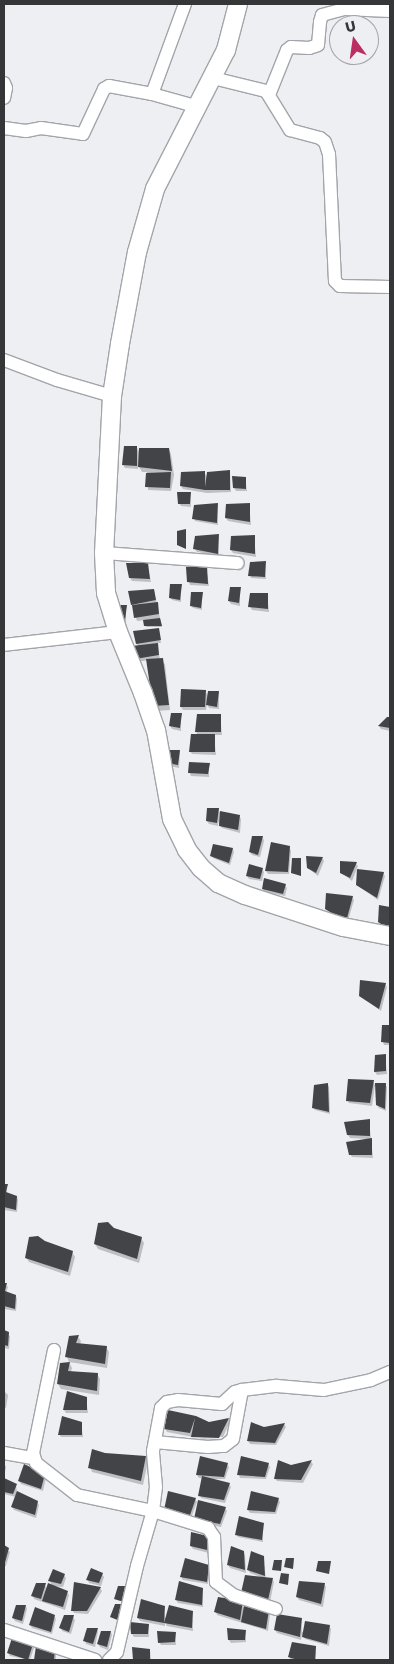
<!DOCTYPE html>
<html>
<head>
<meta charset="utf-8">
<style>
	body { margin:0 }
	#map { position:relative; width:394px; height:1664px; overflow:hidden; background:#edeff3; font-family:"Golos Text",sans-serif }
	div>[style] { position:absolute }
	.shadow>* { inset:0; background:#0003 }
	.building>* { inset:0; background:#434447 }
	.roads { filter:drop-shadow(1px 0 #a2a5a9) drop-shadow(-1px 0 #a2a5a9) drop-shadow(0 1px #a2a5a9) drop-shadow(0 -1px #a2a5a9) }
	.street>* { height:12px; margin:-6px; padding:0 6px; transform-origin:6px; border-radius:6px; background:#fff }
	.secondary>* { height:18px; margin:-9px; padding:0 9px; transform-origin:9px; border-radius:9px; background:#fff }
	span { translate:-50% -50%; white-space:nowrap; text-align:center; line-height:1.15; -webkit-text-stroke:5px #edeff3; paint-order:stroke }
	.frame { position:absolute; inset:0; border:5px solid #353638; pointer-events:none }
	.north { position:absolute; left:329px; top:15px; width:50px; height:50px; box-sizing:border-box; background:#edeff3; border:1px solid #a3a5a8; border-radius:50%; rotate:346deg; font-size:14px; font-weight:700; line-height:20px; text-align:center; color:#353638 }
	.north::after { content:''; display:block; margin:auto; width:18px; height:22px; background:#bc2e60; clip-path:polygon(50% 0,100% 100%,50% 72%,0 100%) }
</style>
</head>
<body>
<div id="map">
	<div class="shadow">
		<div style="clip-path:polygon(137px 448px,140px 454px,169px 449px,171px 454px,174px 475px,171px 491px,148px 490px,147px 472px,142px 472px,138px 465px,138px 469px,125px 468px,123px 465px)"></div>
		<div style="clip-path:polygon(204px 472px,207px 477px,230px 472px,231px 492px,207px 493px,183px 489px,181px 486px)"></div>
		<div style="clip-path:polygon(245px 478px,247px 491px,236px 491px,234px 488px)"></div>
		<div style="clip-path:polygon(190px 493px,191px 507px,181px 506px,179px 503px)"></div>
		<div style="clip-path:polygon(249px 504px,251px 525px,228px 521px,226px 518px)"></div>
		<div style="clip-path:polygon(217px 505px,218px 525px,195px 521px,194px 518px)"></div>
		<div style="clip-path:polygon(218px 536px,219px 556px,197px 552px,195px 549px)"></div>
		<div style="clip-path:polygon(254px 536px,256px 557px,233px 553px,231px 550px)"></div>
		<div style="clip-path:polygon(265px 562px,266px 579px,251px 578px,250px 575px)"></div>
		<div style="clip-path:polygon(147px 564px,151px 582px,132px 581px,130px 578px)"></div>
		<div style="clip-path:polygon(206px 567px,209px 586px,190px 585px,189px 582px)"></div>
		<div style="clip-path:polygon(181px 585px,181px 602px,172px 600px,170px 597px)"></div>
		<div style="clip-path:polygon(240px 589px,240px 606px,231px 604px,229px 601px)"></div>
		<div style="clip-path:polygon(154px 590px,162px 627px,146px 627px,145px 620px,137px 621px,132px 604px)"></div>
		<div style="clip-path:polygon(202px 594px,202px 610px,193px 608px,191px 605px)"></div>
		<div style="clip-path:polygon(267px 594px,269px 612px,252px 610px,250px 606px)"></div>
		<div style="clip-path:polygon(126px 606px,126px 623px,117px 621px)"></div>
		<div style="clip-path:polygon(158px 629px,161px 643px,157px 643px,160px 660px,165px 664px,170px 710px,157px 711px,148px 660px,138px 662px,137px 643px)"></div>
		<div style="clip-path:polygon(205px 691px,209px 697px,219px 692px,219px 709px,209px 708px,207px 703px,206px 710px,183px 710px,181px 707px)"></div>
		<div style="clip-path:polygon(181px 714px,181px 731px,172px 729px,170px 726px)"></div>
		<div style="clip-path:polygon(220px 716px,222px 735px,214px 735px,216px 755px,192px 754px,190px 751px,198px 735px,196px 732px)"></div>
		<div style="clip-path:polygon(388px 718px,390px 719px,390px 731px,381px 729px,379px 726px)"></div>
		<div style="clip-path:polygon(180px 751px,179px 768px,170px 766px,168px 763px)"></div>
		<div style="clip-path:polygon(209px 765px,209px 777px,191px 776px,190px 773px)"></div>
		<div style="clip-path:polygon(218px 809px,219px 812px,239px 816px,241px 819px,240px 833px,222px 828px,218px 822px,218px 826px,209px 824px,207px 821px)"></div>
		<div style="clip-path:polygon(253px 837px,263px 838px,264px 841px,260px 857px,252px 855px,250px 852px)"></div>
		<div style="clip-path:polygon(289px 847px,291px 851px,289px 874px,268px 874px,266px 871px)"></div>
		<div style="clip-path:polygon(233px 849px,234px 852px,230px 865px,213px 858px,212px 855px)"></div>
		<div style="clip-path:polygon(308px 857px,323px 859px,324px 861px,318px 876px,308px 868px)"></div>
		<div style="clip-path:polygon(342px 862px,356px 864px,358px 866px,352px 881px,342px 873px)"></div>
		<div style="clip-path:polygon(262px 869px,264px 872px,262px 881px,249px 879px,247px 876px)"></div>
		<div style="clip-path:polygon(383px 873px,385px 876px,378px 900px,357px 885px)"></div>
		<div style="clip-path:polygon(285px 885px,287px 888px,285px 896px,265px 892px,263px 889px)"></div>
		<div style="clip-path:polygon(352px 897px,354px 900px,347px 924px,327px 909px)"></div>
		<div style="clip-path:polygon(385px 984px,387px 987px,381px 1011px,360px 996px)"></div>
		<div style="clip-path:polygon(383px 1026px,390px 1027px,390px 1045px,384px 1045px,383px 1042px)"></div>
		<div style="clip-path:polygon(385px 1055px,387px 1074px,377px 1075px,375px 1072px)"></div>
		<div style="clip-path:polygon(373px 1082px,375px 1085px,372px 1106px,349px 1103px,347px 1100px)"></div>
		<div style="clip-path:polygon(327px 1084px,329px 1087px,330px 1114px,315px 1110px,313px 1107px)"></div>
		<div style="clip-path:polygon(385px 1084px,387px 1087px,386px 1111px,379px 1108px,377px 1105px)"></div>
		<div style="clip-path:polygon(369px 1120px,373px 1158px,352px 1157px,350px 1154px,366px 1139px,350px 1138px,348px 1135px)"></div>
		<div style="clip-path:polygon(7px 1185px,7px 1194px,17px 1197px,18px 1200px,17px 1212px,4px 1210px,4px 1186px)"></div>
		<div style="clip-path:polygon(113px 1229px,141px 1238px,144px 1243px,139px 1263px,98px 1249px,95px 1244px)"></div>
		<div style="clip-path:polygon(44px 1242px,72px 1252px,75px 1257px,70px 1276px,29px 1262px,26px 1257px)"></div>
		<div style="clip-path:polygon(4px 1284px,8px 1287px,6px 1293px,16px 1296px,17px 1299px,16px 1311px,4px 1309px)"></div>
		<div style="clip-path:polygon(4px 1332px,10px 1336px,9px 1349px,4px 1348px)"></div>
		<div style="clip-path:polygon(78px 1337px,81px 1341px,80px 1345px,106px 1347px,109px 1352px,107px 1368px,69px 1362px,67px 1357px)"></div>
		<div style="clip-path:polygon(70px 1364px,72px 1368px,71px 1372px,97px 1374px,100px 1379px,99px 1395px,61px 1389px,58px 1384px)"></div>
		<div style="clip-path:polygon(4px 1391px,8px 1395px,6px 1408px,4px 1407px)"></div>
		<div style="clip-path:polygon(86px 1398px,88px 1413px,66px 1413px,64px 1410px)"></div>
		<div style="clip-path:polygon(196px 1418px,208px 1424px,229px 1419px,230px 1422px,223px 1437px,193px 1435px,193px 1437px,167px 1432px,165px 1428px)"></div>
		<div style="clip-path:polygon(81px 1423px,83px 1437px,61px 1437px,59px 1434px)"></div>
		<div style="clip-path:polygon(284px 1424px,286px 1427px,276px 1445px,250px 1444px,248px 1441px,264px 1428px)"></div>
		<div style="clip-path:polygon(194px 1438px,221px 1439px,221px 1441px)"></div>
		<div style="clip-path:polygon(146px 1457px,148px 1461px,143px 1485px,92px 1472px,90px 1467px)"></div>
		<div style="clip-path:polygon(311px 1462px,313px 1464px,303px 1483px,277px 1481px,275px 1478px,291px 1466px)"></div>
		<div style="clip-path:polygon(4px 1463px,6px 1467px,4px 1477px)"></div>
		<div style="clip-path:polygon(227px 1464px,229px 1467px,225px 1479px,211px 1479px,229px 1484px,231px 1487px,225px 1503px,201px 1498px,200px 1495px,203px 1478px,199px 1478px,197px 1475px)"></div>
		<div style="clip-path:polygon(268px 1464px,270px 1467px,266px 1479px,240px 1478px,239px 1475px)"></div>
		<div style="clip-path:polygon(44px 1475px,46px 1478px,43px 1491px,21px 1484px,19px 1480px)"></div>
		<div style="clip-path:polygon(4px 1480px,16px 1485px,17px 1492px,37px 1502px,39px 1505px,36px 1518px,14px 1510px,12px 1507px,16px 1497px,4px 1494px)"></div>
		<div style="clip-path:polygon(252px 1493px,278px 1499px,280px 1502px,276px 1514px,250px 1513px,248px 1510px)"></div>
		<div style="clip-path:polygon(195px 1499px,197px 1502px,191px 1518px,167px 1513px)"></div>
		<div style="clip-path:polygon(225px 1508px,227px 1511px,221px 1527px,197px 1522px)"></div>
		<div style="clip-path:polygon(263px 1524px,263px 1542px,238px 1537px,236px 1534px)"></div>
		<div style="clip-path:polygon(211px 1538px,209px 1553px,193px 1549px,191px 1546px)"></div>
		<div style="clip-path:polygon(4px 1547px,10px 1552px,6px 1566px,4px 1566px)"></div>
		<div style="clip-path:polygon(243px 1552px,245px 1555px,246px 1573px,230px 1568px,228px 1565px)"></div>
		<div style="clip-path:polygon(263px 1557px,266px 1579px,272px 1579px,274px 1582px,270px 1602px,244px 1596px,263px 1578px,250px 1573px,248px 1569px)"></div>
		<div style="clip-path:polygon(208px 1566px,208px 1584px,183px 1580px,181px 1577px)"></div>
		<div style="clip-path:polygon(102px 1574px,104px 1577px,101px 1586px,89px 1583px,88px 1580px)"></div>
		<div style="clip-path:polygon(64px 1575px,66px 1578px,63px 1587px,53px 1586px,67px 1592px,69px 1595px,65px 1610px,34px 1599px,33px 1596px,45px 1585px,47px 1589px,52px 1586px,50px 1581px)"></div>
		<div style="clip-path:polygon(324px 1584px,326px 1587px,323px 1607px,299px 1600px,297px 1597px)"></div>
		<div style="clip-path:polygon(100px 1588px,102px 1591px,88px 1614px,74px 1613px,72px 1610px)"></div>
		<div style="clip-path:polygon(203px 1589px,203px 1607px,178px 1603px,176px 1600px)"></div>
		<div style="clip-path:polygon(219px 1598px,244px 1605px,243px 1607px,268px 1611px,270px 1614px,268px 1631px,217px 1615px,216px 1612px)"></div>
		<div style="clip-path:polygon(26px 1606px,27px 1609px,23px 1624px,15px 1621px,13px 1618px)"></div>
		<div style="clip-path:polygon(164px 1607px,165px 1618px,192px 1612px,193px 1631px,167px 1626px,165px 1622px,165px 1626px,140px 1621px,138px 1618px)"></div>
		<div style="clip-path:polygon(54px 1616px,56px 1619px,52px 1634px,32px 1628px,30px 1625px)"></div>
		<div style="clip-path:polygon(73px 1617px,75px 1620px,71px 1634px,62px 1631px,61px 1628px)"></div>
		<div style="clip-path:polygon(301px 1620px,302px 1632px,329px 1626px,331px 1629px,329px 1646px,305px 1639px,302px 1634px,301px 1640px,277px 1633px,275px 1630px)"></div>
		<div style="clip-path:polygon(148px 1625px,149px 1637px,134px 1637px,132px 1634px)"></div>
		<div style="clip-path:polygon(97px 1629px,98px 1632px,95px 1647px,86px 1644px,85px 1641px)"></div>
		<div style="clip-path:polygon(245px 1631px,246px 1642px,231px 1643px,229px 1640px)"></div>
		<div style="clip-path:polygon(111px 1632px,112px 1635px,108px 1650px,100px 1647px,98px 1644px)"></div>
		<div style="clip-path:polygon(175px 1634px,176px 1645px,161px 1645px,159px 1642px)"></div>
		<div style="clip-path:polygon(32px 1645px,34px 1648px,30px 1660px,10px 1656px,8px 1653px)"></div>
		<div style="clip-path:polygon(37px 1647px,56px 1654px,56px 1660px,35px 1660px)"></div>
		<div style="clip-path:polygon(316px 1647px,316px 1660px,291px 1660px,289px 1657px)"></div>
		<div style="clip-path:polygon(150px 1650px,151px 1660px,135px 1660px,134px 1659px)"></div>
	</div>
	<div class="building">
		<div style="clip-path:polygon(124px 446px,137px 446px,137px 466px,122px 465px)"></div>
		<div style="clip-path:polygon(139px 448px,169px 448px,172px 471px,138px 467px)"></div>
		<div style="clip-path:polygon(230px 470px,230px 490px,205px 490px,180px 486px,181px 472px,205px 471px,205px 487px,207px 472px)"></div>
		<div style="clip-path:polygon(171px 472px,170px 488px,145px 487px,146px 473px)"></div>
		<div style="clip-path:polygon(232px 476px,246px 477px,246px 489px,233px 488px)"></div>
		<div style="clip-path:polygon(177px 492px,191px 492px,190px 504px,178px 504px)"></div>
		<div style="clip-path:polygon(218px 503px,217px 523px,192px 519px,194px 505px)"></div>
		<div style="clip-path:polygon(250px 503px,250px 522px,225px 518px,226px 504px)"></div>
		<div style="clip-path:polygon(186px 529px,186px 549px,177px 545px,177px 531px)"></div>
		<div style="clip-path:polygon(219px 534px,218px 554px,193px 549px,195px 536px)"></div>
		<div style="clip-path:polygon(255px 535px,255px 554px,230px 550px,231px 536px)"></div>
		<div style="clip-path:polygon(266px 561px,265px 577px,248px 576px,250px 562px)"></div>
		<div style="clip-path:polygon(126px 563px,148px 563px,150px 579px,129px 578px)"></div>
		<div style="clip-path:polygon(207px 566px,208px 584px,187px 582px,186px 567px)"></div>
		<div style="clip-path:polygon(170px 584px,182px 584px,180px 600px,169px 598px)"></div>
		<div style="clip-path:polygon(230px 587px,241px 587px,239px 603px,228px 601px)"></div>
		<div style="clip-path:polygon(154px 589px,156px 600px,131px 605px,128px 591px)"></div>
		<div style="clip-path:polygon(191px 592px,203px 592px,201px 608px,190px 606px)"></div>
		<div style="clip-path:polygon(250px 593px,268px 593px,268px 609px,248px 607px)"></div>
		<div style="clip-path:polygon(158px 602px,159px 614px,134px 618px,132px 605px)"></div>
		<div style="clip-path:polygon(115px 605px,127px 605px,125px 620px,114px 618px)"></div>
		<div style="clip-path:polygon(160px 618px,162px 626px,144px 626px,143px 620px)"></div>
		<div style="clip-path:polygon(159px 628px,161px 640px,136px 644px,133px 631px)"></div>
		<div style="clip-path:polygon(158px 643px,159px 655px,135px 659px,132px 646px)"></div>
		<div style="clip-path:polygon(163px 658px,169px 705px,153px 706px,146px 659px)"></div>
		<div style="clip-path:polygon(181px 689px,206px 690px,205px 707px,180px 707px)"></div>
		<div style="clip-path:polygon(208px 691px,219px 691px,217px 707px,206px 705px)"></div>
		<div style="clip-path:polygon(171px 713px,182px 713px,180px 728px,169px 726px)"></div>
		<div style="clip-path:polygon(197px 714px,221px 714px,221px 732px,195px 732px)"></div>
		<div style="clip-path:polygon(387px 717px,390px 717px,390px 728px,378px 726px)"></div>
		<div style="clip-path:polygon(191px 734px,215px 734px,215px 752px,189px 752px)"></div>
		<div style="clip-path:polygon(169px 750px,180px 750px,178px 765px,167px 763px)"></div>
		<div style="clip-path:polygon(189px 762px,210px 763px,208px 774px,188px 773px)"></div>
		<div style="clip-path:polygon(207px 808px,219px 808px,217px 823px,206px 821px)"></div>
		<div style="clip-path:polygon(220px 811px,240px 815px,238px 830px,219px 826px)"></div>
		<div style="clip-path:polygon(252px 836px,263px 836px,258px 855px,249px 852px)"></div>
		<div style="clip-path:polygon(271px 842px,290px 846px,288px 872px,265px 871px)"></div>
		<div style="clip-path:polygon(213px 844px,233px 848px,229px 863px,210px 856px)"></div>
		<div style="clip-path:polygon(306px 856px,323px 857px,316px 873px,307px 868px)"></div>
		<div style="clip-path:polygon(292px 858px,301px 858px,301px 876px,291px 873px)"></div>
		<div style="clip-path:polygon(340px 861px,357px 862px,350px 878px,340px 873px)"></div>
		<div style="clip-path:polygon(249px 864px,263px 868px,260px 879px,246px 876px)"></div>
		<div style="clip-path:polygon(357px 869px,384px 872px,377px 898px,356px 885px)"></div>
		<div style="clip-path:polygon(264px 878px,286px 884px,283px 894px,262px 889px)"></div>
		<div style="clip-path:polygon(326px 893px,353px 896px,346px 922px,325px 909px)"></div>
		<div style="clip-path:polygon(379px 905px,390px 907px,390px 930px,378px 922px)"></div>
		<div style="clip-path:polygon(360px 980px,386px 983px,379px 1009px,359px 996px)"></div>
		<div style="clip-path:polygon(382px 1025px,390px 1025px,390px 1043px,381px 1042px)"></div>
		<div style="clip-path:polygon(386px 1054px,386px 1071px,374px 1072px,375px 1055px)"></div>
		<div style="clip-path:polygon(348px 1079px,374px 1080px,370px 1103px,346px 1101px)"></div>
		<div style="clip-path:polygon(328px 1083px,329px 1112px,312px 1108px,314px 1085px)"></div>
		<div style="clip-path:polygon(375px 1083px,386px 1083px,385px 1109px,376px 1105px)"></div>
		<div style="clip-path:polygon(370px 1119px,370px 1136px,347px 1135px,344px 1122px)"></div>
		<div style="clip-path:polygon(372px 1138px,372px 1155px,349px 1155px,346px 1142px)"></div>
		<div style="clip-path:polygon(4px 1184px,8px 1184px,6px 1192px,17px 1196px,16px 1210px,4px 1207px)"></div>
		<div style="clip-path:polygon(108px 1222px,114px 1228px,142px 1237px,137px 1259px,94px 1244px,98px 1223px)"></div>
		<div style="clip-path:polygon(38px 1236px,45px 1241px,73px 1251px,68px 1272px,25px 1258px,29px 1237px)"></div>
		<div style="clip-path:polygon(4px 1283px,7px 1283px,5px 1291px,16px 1295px,15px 1309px,4px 1306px)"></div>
		<div style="clip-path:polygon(4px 1330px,9px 1332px,8px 1346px,4px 1345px)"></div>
		<div style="clip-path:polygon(79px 1335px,76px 1343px,107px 1346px,105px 1364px,65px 1357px,69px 1336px)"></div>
		<div style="clip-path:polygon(70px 1362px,68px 1371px,98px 1373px,97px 1391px,57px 1384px,60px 1363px)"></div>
		<div style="clip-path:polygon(67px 1391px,87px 1397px,87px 1410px,63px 1410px)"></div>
		<div style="clip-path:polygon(168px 1410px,196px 1416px,209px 1422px,229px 1418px,219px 1438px,191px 1437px,195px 1418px,190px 1433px,164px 1429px)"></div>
		<div style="clip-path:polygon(62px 1416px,82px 1422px,82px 1435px,58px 1435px)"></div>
		<div style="clip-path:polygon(251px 1422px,264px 1427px,285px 1423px,275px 1443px,247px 1441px)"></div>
		<div style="clip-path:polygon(92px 1449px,105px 1453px,146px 1456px,141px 1481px,88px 1468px)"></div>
		<div style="clip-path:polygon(200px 1456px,228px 1463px,224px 1477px,196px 1475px)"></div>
		<div style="clip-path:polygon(241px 1456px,269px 1463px,265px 1477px,237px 1475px)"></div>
		<div style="clip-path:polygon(278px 1460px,291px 1465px,312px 1460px,301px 1480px,274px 1479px)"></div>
		<div style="clip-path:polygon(24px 1464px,45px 1474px,41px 1489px,18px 1481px)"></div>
		<div style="clip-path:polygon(202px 1476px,230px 1483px,224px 1500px,198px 1496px)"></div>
		<div style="clip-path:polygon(4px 1478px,17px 1484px,13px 1494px,4px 1492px)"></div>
		<div style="clip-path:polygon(17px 1491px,38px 1501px,35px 1515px,11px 1507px)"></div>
		<div style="clip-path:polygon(168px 1491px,196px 1498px,190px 1515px,164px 1510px)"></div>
		<div style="clip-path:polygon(251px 1491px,279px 1498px,275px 1512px,247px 1510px)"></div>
		<div style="clip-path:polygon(198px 1500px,226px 1507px,220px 1524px,194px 1519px)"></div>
		<div style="clip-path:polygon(239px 1516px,264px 1523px,262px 1540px,235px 1535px)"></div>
		<div style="clip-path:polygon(191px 1532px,212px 1537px,207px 1550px,190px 1546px)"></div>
		<div style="clip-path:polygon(4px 1545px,9px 1548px,4px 1566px)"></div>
		<div style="clip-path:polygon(231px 1546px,244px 1551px,245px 1570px,227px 1565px)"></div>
		<div style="clip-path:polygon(251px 1551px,264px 1556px,265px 1576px,247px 1570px)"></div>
		<div style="clip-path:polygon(185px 1558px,209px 1565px,207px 1582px,180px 1577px)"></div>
		<div style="clip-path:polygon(286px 1558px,294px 1558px,293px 1569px,284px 1567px)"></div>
		<div style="clip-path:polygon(274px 1560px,282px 1560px,281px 1571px,272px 1570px)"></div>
		<div style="clip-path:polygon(318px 1561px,331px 1561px,329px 1574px,316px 1571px)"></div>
		<div style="clip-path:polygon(91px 1568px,103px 1573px,99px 1583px,86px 1580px)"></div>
		<div style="clip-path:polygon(53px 1569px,65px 1574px,61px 1584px,48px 1581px)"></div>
		<div style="clip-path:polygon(281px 1573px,289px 1574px,288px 1585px,279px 1583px)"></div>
		<div style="clip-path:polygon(245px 1575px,273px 1578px,268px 1600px,241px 1593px)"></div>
		<div style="clip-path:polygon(179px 1581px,203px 1588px,202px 1605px,175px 1600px)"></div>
		<div style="clip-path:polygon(299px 1581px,325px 1583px,321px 1604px,296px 1597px)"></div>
		<div style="clip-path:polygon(74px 1582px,101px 1587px,87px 1611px,71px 1611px)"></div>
		<div style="clip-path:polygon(36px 1583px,46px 1583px,41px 1599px,31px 1596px)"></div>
		<div style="clip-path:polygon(48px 1583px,68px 1591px,63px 1607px,42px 1601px)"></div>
		<div style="clip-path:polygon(118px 1586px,129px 1586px,124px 1602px,114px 1599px)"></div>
		<div style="clip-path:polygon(218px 1597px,243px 1601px,240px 1620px,214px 1612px)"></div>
		<div style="clip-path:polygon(141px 1599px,165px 1606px,164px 1623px,137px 1618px)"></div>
		<div style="clip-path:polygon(115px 1604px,125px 1604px,120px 1621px,110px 1617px)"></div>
		<div style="clip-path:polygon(16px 1605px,26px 1605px,22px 1621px,12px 1618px)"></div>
		<div style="clip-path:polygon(169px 1605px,193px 1611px,192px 1628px,164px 1623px)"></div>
		<div style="clip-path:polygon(244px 1606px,269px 1610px,266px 1629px,241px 1622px)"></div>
		<div style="clip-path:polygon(35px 1607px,55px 1615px,51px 1632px,29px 1625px)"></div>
		<div style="clip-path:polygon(277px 1614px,302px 1618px,300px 1637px,274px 1630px)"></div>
		<div style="clip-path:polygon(64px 1615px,74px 1615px,69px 1632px,59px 1628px)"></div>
		<div style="clip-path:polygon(305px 1621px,330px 1625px,327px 1644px,302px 1637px)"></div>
		<div style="clip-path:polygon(130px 1622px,149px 1624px,148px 1634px,131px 1634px)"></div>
		<div style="clip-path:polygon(87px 1628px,98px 1628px,93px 1644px,83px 1641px)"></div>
		<div style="clip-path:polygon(227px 1628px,246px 1630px,245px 1640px,228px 1640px)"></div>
		<div style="clip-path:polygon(101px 1631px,111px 1631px,107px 1647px,97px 1644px)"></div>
		<div style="clip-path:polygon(157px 1631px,176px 1632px,175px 1642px,158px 1643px)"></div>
		<div style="clip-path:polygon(13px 1635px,33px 1644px,28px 1660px,7px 1653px)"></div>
		<div style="clip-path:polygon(292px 1642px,316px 1646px,315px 1660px,298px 1660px,288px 1657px)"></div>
		<div style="clip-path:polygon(36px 1646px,55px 1649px,54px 1660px,34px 1660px)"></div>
		<div style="clip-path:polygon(132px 1647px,150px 1649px,150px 1659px,133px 1660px)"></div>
	</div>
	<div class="roads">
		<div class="street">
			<div style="left:213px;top:78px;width:55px;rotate:13.8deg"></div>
			<div style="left:266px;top:91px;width:46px;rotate:58.4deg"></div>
			<div style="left:290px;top:130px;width:31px;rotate:15deg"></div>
			<div style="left:320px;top:138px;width:6px;rotate:39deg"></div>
			<div style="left:325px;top:142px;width:13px;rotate:72deg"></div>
			<div style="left:329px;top:154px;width:127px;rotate:87.3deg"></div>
			<div style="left:335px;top:281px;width:7px;rotate:45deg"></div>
			<div style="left:340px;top:286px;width:50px;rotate:1.1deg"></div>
			<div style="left:4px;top:83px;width:5px;rotate:68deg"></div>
			<div style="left:6px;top:88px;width:10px;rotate:101deg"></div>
			<div style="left:152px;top:94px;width:96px;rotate:-69.9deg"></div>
			<div style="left:269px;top:95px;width:48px;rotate:-68.2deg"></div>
			<div style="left:287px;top:50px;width:5px;rotate:-37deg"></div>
			<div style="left:291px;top:47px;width:18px;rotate:3deg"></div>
			<div style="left:309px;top:48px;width:9px;rotate:-18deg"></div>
			<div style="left:318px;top:45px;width:23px;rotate:-85deg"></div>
			<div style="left:320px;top:22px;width:7px;rotate:-74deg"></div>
			<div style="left:322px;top:15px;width:24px;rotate:-15deg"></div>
			<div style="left:345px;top:9px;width:45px;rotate:2.5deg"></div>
			<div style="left:4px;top:128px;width:22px;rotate:8deg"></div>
			<div style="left:26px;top:131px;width:15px;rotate:-11deg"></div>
			<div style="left:41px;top:128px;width:42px;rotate:8.1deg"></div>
			<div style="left:83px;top:134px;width:50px;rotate:-65deg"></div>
			<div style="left:104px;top:89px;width:6px;rotate:-31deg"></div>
			<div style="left:109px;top:86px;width:44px;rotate:10.5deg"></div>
			<div style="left:152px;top:94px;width:45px;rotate:15.6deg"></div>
			<div style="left:4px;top:360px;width:57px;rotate:20.7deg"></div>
			<div style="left:57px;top:380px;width:57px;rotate:16.2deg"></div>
			<div style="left:104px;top:553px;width:134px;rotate:4.3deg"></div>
			<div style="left:4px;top:645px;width:115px;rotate:-6.5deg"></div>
			<div style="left:54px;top:1350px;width:105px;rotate:101.5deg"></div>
			<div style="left:33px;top:1453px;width:10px;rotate:73deg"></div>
			<div style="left:36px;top:1463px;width:52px;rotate:38deg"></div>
			<div style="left:77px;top:1495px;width:78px;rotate:11.9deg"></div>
			<div style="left:153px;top:1511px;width:58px;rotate:17.2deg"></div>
			<div style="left:208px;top:1528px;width:11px;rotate:56deg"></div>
			<div style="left:214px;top:1537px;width:45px;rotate:87.5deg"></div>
			<div style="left:216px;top:1582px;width:21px;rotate:37deg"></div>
			<div style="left:233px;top:1595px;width:45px;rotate:18deg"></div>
			<div style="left:155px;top:1442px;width:53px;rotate:5.4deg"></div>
			<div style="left:208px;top:1447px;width:16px;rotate:-4deg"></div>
			<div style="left:224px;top:1446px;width:11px;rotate:-38deg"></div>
			<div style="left:233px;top:1439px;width:50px;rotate:-79.6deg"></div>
			<div style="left:4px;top:1453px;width:29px;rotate:10deg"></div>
			<div style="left:4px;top:1630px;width:96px;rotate:18.2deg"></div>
			<div style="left:109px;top:1660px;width:11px;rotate:-45deg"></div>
			<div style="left:117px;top:1652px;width:88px;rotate:-76.9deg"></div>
			<div style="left:137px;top:1566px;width:57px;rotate:-73.8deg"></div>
			<div style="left:153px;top:1511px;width:24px;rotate:-83deg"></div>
			<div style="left:156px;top:1487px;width:36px;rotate:-95deg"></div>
			<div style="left:153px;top:1451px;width:44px;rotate:-79.5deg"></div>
			<div style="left:161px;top:1408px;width:8px;rotate:-45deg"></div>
			<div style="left:167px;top:1402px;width:11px;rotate:-10deg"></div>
			<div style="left:178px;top:1400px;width:44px;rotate:5.2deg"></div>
			<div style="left:222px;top:1404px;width:18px;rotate:-43deg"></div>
			<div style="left:235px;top:1392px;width:7px;rotate:-16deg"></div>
			<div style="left:242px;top:1390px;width:35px;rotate:-7deg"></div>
			<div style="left:277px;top:1386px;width:47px;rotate:4.9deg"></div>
			<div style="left:324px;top:1390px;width:48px;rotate:-12deg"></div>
			<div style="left:371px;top:1380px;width:21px;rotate:-23deg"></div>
		</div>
		<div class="secondary">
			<div style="left:238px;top:4px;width:48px;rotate:104.6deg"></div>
			<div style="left:226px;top:50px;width:156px;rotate:117.1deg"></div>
			<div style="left:155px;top:189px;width:66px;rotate:105.9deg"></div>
			<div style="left:137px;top:252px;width:94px;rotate:100.5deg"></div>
			<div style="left:120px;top:344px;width:53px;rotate:98.7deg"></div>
			<div style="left:112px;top:396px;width:157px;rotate:92.9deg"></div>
			<div style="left:104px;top:553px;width:40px;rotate:87.1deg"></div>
			<div style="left:106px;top:593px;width:41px;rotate:72.9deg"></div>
			<div style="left:118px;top:632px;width:66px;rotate:67.7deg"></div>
			<div style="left:143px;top:693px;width:39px;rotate:71deg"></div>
			<div style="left:156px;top:730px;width:90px;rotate:79.8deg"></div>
			<div style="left:172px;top:819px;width:34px;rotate:64deg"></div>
			<div style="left:187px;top:850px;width:23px;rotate:52deg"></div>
			<div style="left:201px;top:868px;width:23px;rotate:41deg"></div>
			<div style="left:218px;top:883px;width:30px;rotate:24deg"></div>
			<div style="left:245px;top:895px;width:103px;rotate:18.1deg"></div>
			<div style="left:343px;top:927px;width:48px;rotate:10.8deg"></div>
		</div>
	</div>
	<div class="frame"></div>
	<div class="north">U</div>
</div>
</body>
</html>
